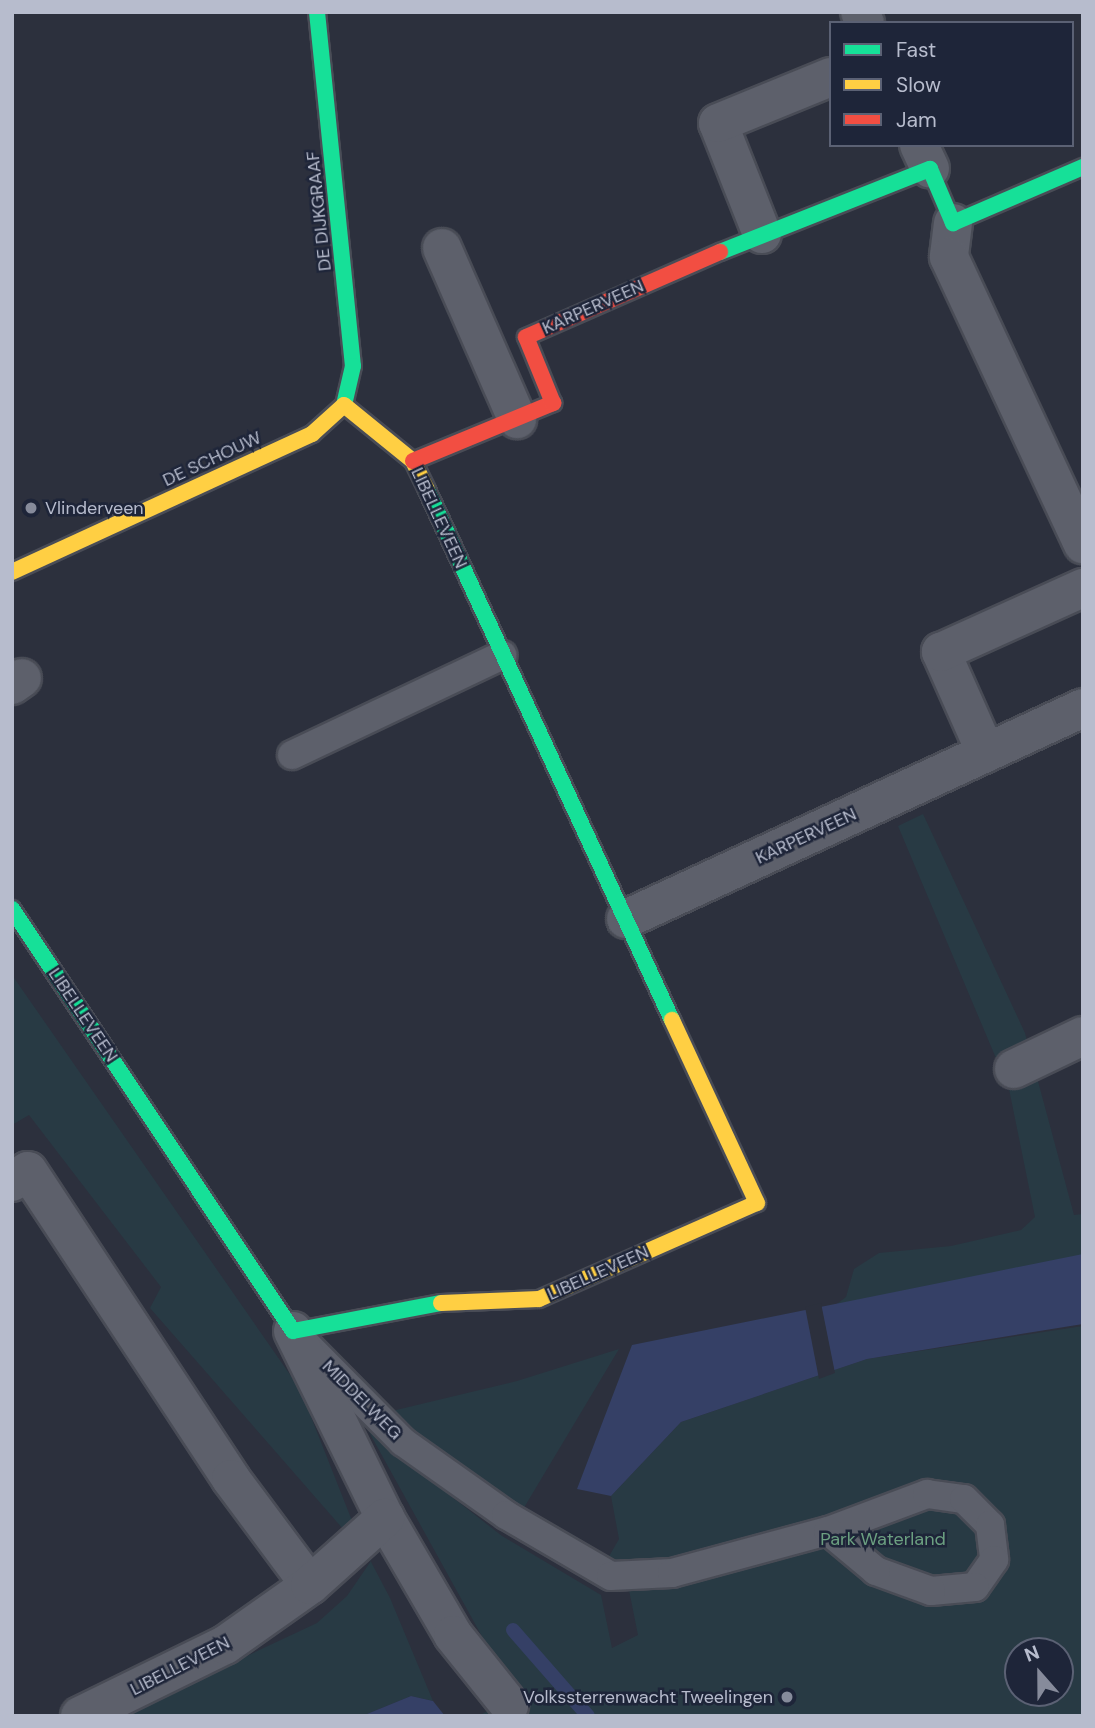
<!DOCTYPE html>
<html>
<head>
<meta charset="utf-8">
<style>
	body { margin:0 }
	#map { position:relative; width:1095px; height:1728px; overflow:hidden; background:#2c303d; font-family:"DM Sans",sans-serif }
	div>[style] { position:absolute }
	.green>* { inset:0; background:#283a44 }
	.water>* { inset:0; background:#354066 }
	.pier>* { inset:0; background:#2c303d }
	.stream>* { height:14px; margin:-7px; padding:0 7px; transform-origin:7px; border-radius:7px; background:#354066 }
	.roads { filter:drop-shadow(2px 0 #494c56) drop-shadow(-2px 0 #494c56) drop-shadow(0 2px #494c56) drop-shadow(0 -2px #494c56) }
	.lane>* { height:28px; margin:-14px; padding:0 14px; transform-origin:14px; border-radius:14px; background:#5d606b }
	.street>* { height:38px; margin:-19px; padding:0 19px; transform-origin:19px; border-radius:19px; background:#5d606b }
	.fast>* { height:16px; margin:-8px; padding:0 8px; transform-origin:8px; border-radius:8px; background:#16e098 }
	.slow>* { height:16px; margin:-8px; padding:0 8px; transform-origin:8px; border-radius:8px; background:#ffcf43 }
	.jam>* { height:16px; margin:-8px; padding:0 8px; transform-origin:8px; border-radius:8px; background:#f24e42 }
	.dots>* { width:19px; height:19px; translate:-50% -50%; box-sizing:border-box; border:4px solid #1e2539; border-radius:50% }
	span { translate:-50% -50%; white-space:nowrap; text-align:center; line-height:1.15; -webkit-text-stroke:5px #1e2539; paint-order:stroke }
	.street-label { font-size:18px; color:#b7bccd }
	.poi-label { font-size:18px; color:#b7bccd }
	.left { translate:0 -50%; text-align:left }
	.right { translate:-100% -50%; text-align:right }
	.park-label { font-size:18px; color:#6ca081 }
	.frame { position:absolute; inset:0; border:14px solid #b7bccd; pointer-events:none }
	.legend { position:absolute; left:829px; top:21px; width:245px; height:126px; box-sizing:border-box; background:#1e2539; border:2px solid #5b6174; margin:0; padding:9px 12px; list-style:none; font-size:21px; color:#b7bccd }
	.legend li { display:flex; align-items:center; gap:14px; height:35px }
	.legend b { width:35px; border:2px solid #5b6174 }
	.north { position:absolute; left:1004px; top:1637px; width:70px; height:70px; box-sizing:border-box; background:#1e2539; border:2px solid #5b6174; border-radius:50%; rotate:339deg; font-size:19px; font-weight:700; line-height:28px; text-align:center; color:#b7bccd }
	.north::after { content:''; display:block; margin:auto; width:24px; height:32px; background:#868b9b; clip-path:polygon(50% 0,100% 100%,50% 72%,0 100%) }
</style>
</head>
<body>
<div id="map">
	<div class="green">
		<div style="clip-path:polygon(923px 814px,1025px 1033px,1074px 1215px,1083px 1214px,1083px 1258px,834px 1306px,846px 1297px,854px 1269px,879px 1253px,951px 1246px,1021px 1230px,1035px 1217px,1009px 1089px,898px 826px)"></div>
		<div style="clip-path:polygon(12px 975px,300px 1389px,360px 1541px,390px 1598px,433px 1701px,411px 1696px,362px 1716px,119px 1716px,317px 1623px,347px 1596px,371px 1561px,150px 1308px,161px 1287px,29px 1115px,12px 1125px)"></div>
		<div style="clip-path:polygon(evenodd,1083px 1326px,1083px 1716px,478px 1716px,525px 1692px,484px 1640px,369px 1432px,502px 1536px,601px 1595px,612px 1648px,638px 1635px,624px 1565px,608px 1558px,619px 1539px,611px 1496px,681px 1422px,867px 1359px,1083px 1326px,1018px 1651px,1060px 1651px,1060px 1693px,1018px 1693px,1018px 1651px)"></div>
		<div style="clip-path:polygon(619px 1349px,522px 1511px,407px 1429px,392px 1411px,517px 1381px)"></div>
	</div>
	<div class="water">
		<div style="clip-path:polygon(1083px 1254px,1083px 1324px,867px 1359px,681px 1422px,611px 1496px,577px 1489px,632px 1345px)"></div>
		<div style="clip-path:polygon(411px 1696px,433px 1701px,445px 1716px,362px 1716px)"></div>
	</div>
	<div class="pier">
		<div style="clip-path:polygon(821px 1303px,835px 1373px,819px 1379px,805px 1307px)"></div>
	</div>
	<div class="stream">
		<div style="left:513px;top:1630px;width:114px;rotate:48.9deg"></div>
	</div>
	<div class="roads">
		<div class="lane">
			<div style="left:292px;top:755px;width:233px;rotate:-25.4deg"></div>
			<div style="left:308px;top:1346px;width:135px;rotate:45.3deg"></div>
			<div style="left:403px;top:1442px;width:126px;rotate:35.3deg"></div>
			<div style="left:506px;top:1515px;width:121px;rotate:30.2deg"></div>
			<div style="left:611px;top:1576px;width:61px;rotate:-2.8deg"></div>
			<div style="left:672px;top:1573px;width:162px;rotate:-15.1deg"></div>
			<div style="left:828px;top:1531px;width:106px;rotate:-20.5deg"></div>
			<div style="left:927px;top:1494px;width:37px;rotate:8deg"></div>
			<div style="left:964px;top:1499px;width:37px;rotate:45deg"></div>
			<div style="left:990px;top:1525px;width:35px;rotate:83deg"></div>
			<div style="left:994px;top:1560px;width:33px;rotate:125deg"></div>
			<div style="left:975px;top:1587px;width:44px;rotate:174.8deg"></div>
			<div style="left:931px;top:1591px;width:59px;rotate:-160deg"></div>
			<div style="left:876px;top:1571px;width:62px;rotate:-140.2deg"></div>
		</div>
		<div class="street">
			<div style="left:860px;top:12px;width:12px;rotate:66deg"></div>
			<div style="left:919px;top:145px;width:26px;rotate:65deg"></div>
			<div style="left:953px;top:223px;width:34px;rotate:97deg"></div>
			<div style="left:949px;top:257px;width:317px;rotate:65deg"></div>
			<div style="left:762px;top:234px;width:119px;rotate:-111.6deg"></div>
			<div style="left:718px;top:123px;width:122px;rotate:-22.2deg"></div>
			<div style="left:442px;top:248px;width:187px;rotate:66.3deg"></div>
			<div style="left:12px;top:685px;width:12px;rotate:-35deg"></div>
			<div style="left:986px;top:753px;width:111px;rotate:-114deg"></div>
			<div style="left:941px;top:652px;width:156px;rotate:-24.3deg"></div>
			<div style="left:626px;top:919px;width:503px;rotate:-24.78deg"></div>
			<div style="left:1014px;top:1069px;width:76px;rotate:-25.6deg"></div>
			<div style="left:12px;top:1182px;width:19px;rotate:-35deg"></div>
			<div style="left:28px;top:1171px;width:369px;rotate:56.6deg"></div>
			<div style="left:231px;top:1479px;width:132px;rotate:53.3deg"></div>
			<div style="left:293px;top:1331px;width:208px;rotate:63.8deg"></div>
			<div style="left:385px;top:1518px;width:135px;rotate:59.8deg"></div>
			<div style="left:453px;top:1635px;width:90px;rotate:51.3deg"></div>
			<div style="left:80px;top:1716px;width:161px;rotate:-26.1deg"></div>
			<div style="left:225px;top:1645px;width:104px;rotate:-35.2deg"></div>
			<div style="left:310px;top:1585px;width:101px;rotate:-41.8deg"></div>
		</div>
		<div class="fast">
			<div style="left:317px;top:12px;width:356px;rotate:84.2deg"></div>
			<div style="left:353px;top:366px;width:40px;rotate:103deg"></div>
			<div style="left:720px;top:252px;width:226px;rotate:-21.6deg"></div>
			<div style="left:930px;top:169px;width:59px;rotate:66.9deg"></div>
			<div style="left:953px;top:223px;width:142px;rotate:-23.3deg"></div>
			<div style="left:427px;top:490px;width:584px;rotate:65.19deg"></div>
			<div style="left:12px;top:909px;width:507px;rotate:56.34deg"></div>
			<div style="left:293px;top:1331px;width:151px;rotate:-10.7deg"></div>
		</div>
		<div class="slow">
			<div style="left:344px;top:405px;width:89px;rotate:39.1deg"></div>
			<div style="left:413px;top:461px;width:32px;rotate:64deg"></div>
			<div style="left:12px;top:572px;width:330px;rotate:-24.7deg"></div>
			<div style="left:312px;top:434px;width:43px;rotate:-42.2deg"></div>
			<div style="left:441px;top:1303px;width:98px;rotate:-2.3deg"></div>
			<div style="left:539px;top:1299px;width:238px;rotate:-23.8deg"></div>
			<div style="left:757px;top:1203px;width:202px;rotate:-114.9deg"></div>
		</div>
		<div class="jam">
			<div style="left:413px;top:461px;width:152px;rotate:-22.5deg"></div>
			<div style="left:553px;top:403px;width:71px;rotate:-112.2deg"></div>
			<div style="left:526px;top:337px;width:212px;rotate:-23.7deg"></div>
		</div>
	</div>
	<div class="dots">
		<div style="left:31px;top:508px;background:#868b9b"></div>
		<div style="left:787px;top:1697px;background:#868b9b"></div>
	</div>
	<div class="street-label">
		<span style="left:319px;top:211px;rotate:-96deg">DE DIJKGRAAF</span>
		<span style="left:593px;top:307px;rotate:-24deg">KARPERVEEN</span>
		<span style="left:212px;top:459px;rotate:-25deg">DE SCHOUW</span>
		<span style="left:439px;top:518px;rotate:65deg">LIBELLEVEEN</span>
		<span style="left:806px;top:836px;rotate:-25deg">KARPERVEEN</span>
		<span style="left:83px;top:1015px;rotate:56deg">LIBELLEVEEN</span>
		<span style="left:598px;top:1273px;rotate:-24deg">LIBELLEVEEN</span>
		<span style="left:362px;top:1400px;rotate:45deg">MIDDELWEG</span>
		<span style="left:180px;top:1666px;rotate:-27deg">LIBELLEVEEN</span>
	</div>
	<div class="poi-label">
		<span class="left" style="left:45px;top:508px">Vlinderveen</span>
		<span class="right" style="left:773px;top:1697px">Volkssterrenwacht Tweelingen</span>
	</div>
	<div class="park-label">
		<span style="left:883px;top:1539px">Park Waterland</span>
	</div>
	<div class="frame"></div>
	<ul class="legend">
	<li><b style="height:9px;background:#16e098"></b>Fast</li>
	<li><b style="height:9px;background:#ffcf43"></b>Slow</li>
	<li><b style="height:9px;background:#f24e42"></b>Jam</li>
	</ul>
	<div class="north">N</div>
</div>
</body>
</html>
